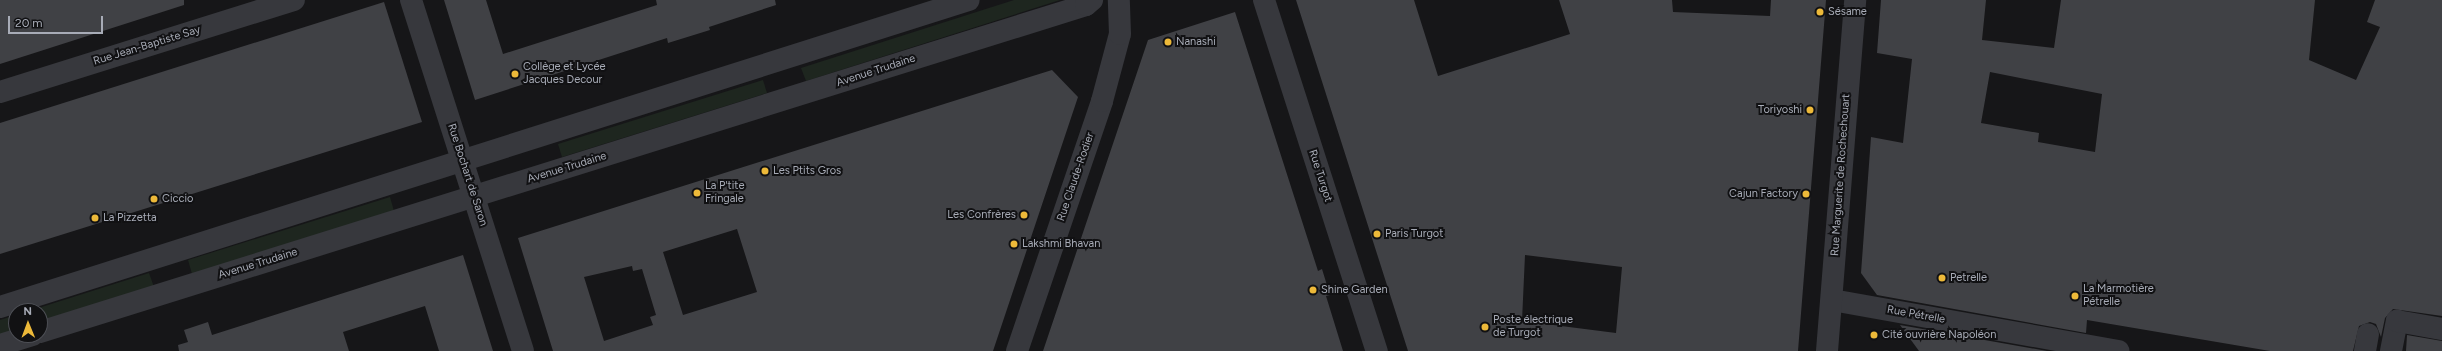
<!DOCTYPE html>
<html>
<head>
<meta charset="utf-8">
<style>
	body { margin:0 }
	#map { position:relative; width:2442px; height:351px; overflow:hidden; background:#161618; font-family:Figtree,sans-serif }
	div>[style] { position:absolute }
	.green>* { inset:0; background:#1e261f }
	.building>* { inset:0; background:#404145 }
	.minor>* { height:22px; margin:-11px; padding:0 11px; transform-origin:11px; border-radius:11px; background:#37383d }
	.dots>* { width:11px; height:11px; translate:-50% -50%; box-sizing:border-box; border:2px solid #111113; border-radius:50% }
	span { translate:-50% -50%; white-space:nowrap; text-align:center; line-height:1.15; -webkit-text-stroke:4px #111113; paint-order:stroke }
	.poi-label { font-size:11px; color:#a8acb7 }
	.left { translate:0 -50%; text-align:left }
	.right { translate:-100% -50%; text-align:right }
	.street-label { font-size:11px; color:#a8acb7 }
	.north { position:absolute; left:8px; top:303px; width:40px; height:40px; box-sizing:border-box; background:#111113; border:1px solid #4d4f55; border-radius:50%; rotate:359deg; font-size:11px; font-weight:700; line-height:16px; text-align:center; color:#a8acb7 }
	.north::after { content:''; display:block; margin:auto; width:14px; height:18px; background:#edb939; clip-path:polygon(50% 0,100% 100%,50% 72%,0 100%) }
	.scale { position:absolute; left:8px; top:16px; width:95px; height:18px; box-sizing:border-box; border:2px solid #a8acb7; border-top:0; padding-left:5px; font-size:12px; line-height:14px; white-space:nowrap; color:#a8acb7; -webkit-text-stroke:3px #111113; paint-order:stroke }
</style>
</head>
<body>
<div id="map">
	<div class="green">
		<div style="clip-path:polygon(1014px 0,1060px 0,806px 81px,801px 68px)"></div>
		<div style="clip-path:polygon(763px 80px,767px 93px,562px 157px,558px 144px)"></div>
		<div style="clip-path:polygon(390px 197px,394px 211px,192px 274px,188px 260px)"></div>
		<div style="clip-path:polygon(149px 273px,154px 287px,40px 323px,40px 311px,29px 311px)"></div>
		<div style="clip-path:polygon(16px 315px,16px 331px,0 336px,0 320px)"></div>
	</div>
	<div class="building">
		<div style="clip-path:polygon(0 0,184px 0,184px 5px,0 64px)"></div>
		<div style="clip-path:polygon(444px 0,486px 0,503px 54px,657px 5px,656px 0,775px 0,776px 5px,709px 27px,710px 30px,668px 43px,667px 38px,475px 100px)"></div>
		<div style="clip-path:polygon(evenodd,1296px 0,1414px 0,1438px 76px,1570px 34px,1559px 0,1672px 0,1673px 12px,1770px 16px,1771px 0,1826px 0,1798px 351px,1408px 351px,1296px 0,1525px 255px,1622px 267px,1616px 333px,1522px 321px,1525px 255px)"></div>
		<div style="clip-path:polygon(evenodd,1881px 0,1986px 0,1982px 40px,2054px 48px,2061px 0,2315px 0,2309px 60px,2356px 80px,2380px 27px,2367px 22px,2375px 0,2442px 0,2442px 316px,2393px 309px,2385px 318px,2381px 337px,2376px 324px,2370px 322px,2359px 326px,2353px 351px,2270px 351px,2087px 320px,2086px 333px,1877px 295px,1861px 273px,1871px 137px,1903px 143px,1912px 59px,1877px 53px,1881px 0,1990px 72px,2102px 94px,2095px 152px,2038px 142px,2039px 133px,1981px 123px,1990px 72px)"></div>
		<div style="clip-path:polygon(384px 2px,422px 122px,0 254px,0 123px)"></div>
		<div style="clip-path:polygon(1235px 12px,1318px 271px,1322px 269px,1330px 295px,1326px 296px,1343px 351px,1043px 351px,1148px 40px)"></div>
		<div style="clip-path:polygon(evenodd,1052px 70px,1078px 97px,993px 351px,553px 351px,518px 238px,1052px 70px,737px 229px,757px 292px,683px 315px,663px 252px,737px 229px,1052px 70px,632px 266px,633px 271px,642px 269px,656px 315px,650px 317px,653px 325px,604px 341px,584px 277px,632px 266px)"></div>
		<div style="clip-path:polygon(463px 255px,493px 351px,439px 351px,425px 306px,343px 332px,349px 351px,179px 351px,178px 345px,188px 342px,184px 330px,208px 322px,212px 335px)"></div>
		<div style="clip-path:polygon(1900px 325px,2047px 351px,1919px 351px)"></div>
		<div style="clip-path:polygon(2407px 335px,2442px 341px,2442px 351px,2406px 351px)"></div>
	</div>
	<div class="minor">
		<div style="left:411px;top:0;width:368px;rotate:72.3deg"></div>
		<div style="left:1264px;top:0;width:369px;rotate:72.2deg"></div>
		<div style="left:0;top:92px;width:308px;rotate:-17.4deg"></div>
		<div style="left:1832px;top:300px;width:291px;rotate:10.1deg"></div>
		<div style="left:0;top:307px;width:1016px;rotate:-17.58deg"></div>
		<div style="left:40px;top:332px;width:1096px;rotate:-17.36deg"></div>
		<div style="left:1086px;top:5px;width:8px;rotate:-40deg"></div>
		<div style="left:0;top:345px;width:34px;rotate:-17deg"></div>
		<div style="left:1017px;top:351px;width:264px;rotate:-71.2deg"></div>
		<div style="left:1102px;top:101px;width:69px;rotate:-75deg"></div>
		<div style="left:1120px;top:34px;width:34px;rotate:-92deg"></div>
		<div style="left:1827px;top:351px;width:352px;rotate:-85.4deg"></div>
		<div style="left:2365px;top:351px;width:17px;rotate:-80deg"></div>
		<div style="left:2391px;top:351px;width:31px;rotate:-79deg"></div>
		<div style="left:2397px;top:321px;width:46px;rotate:10.1deg"></div>
	</div>
	<div class="dots">
		<div style="left:1820px;top:12px;background:#edb939"></div>
		<div style="left:1168px;top:42px;background:#edb939"></div>
		<div style="left:515px;top:74px;background:#edb939"></div>
		<div style="left:1810px;top:110px;background:#edb939"></div>
		<div style="left:765px;top:171px;background:#edb939"></div>
		<div style="left:697px;top:193px;background:#edb939"></div>
		<div style="left:1806px;top:194px;background:#edb939"></div>
		<div style="left:154px;top:199px;background:#edb939"></div>
		<div style="left:1024px;top:215px;background:#edb939"></div>
		<div style="left:95px;top:218px;background:#edb939"></div>
		<div style="left:1377px;top:234px;background:#edb939"></div>
		<div style="left:1014px;top:244px;background:#edb939"></div>
		<div style="left:1942px;top:278px;background:#edb939"></div>
		<div style="left:1313px;top:290px;background:#edb939"></div>
		<div style="left:2075px;top:296px;background:#edb939"></div>
		<div style="left:1485px;top:327px;background:#edb939"></div>
		<div style="left:1874px;top:335px;background:#edb939"></div>
	</div>
	<div class="poi-label">
		<span class="left" style="left:1828px;top:12px">Sésame</span>
		<span class="left" style="left:1176px;top:42px">Nanashi</span>
		<span class="left" style="left:523px;top:74px">Collège et Lycée<br>Jacques Decour</span>
		<span class="right" style="left:1802px;top:110px">Toriyoshi</span>
		<span class="left" style="left:773px;top:171px">Les Ptits Gros</span>
		<span class="left" style="left:705px;top:193px">La P'tite<br>Fringale</span>
		<span class="right" style="left:1798px;top:194px">Cajun Factory</span>
		<span class="left" style="left:162px;top:199px">Ciccio</span>
		<span class="right" style="left:1016px;top:215px">Les Confrères</span>
		<span class="left" style="left:103px;top:218px">La Pizzetta</span>
		<span class="left" style="left:1385px;top:234px">Paris Turgot</span>
		<span class="left" style="left:1022px;top:244px">Lakshmi Bhavan</span>
		<span class="left" style="left:1950px;top:278px">Petrelle</span>
		<span class="left" style="left:1321px;top:290px">Shine Garden</span>
		<span class="left" style="left:2083px;top:296px">La Marmotière<br>Pétrelle</span>
		<span class="left" style="left:1493px;top:327px">Poste électrique<br>de Turgot</span>
		<span class="left" style="left:1882px;top:335px">Cité ouvrière Napoléon</span>
	</div>
	<div class="street-label">
		<span style="left:147px;top:46px;rotate:-17deg">Rue Jean-Baptiste Say</span>
		<span style="left:876px;top:71px;rotate:-18deg">Avenue Trudaine</span>
		<span style="left:567px;top:168px;rotate:-17deg">Avenue Trudaine</span>
		<span style="left:467px;top:175px;rotate:72deg">Rue Bochart de Saron</span>
		<span style="left:1841px;top:175px;rotate:-86deg">Rue Marguerite de Rochechouart</span>
		<span style="left:1320px;top:176px;rotate:72deg">Rue Turgot</span>
		<span style="left:1076px;top:177px;rotate:-71deg">Rue Claude-Rodier</span>
		<span style="left:258px;top:264px;rotate:-17deg">Avenue Trudaine</span>
		<span style="left:1916px;top:315px;rotate:10deg">Rue Pétrelle</span>
	</div>
	<div class="north">N</div>
	<div class="scale">20 m</div>
</div>
</body>
</html>
